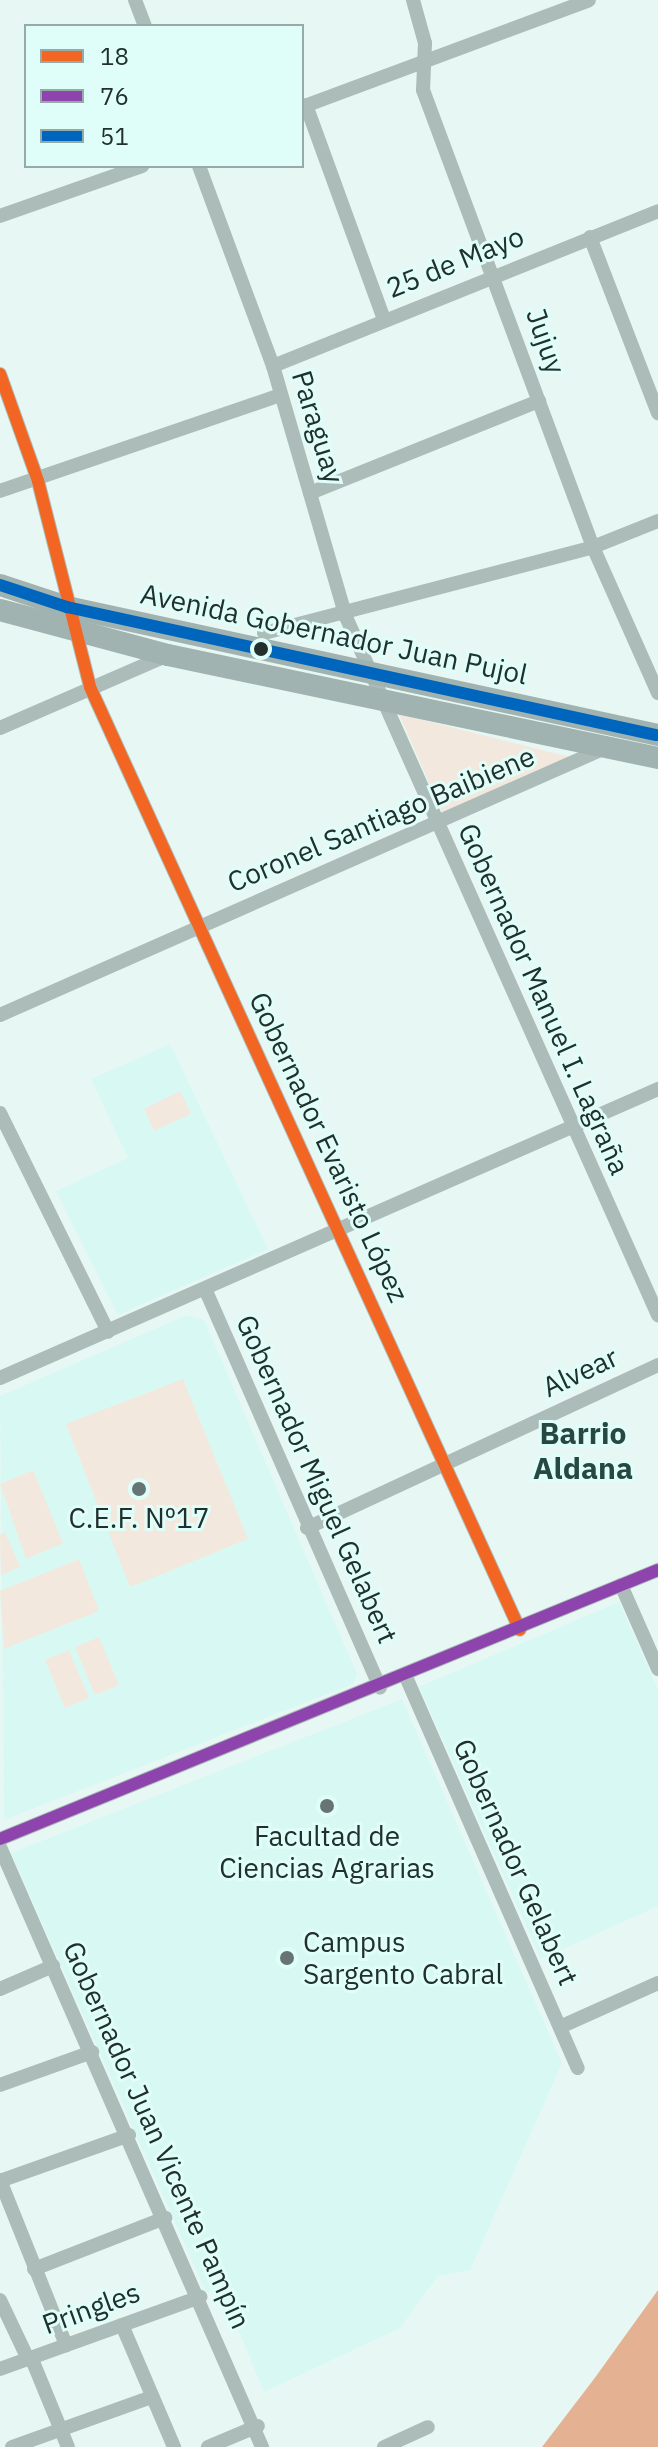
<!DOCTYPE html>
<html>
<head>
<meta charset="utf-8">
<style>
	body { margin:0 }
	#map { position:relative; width:658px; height:2447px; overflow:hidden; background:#e7f7f4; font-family:"IBM Plex Sans",sans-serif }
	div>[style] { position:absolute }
	.built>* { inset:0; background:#d8f9f3 }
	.green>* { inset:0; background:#f3e8dd }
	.water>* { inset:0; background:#e4b293 }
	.minor>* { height:14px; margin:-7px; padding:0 7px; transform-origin:7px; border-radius:7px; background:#acbcb8 }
	.primary>* { height:22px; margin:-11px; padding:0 11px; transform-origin:11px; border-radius:11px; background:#a0b3b0 }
	.bus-1>* { height:12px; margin:-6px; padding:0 6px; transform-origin:6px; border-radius:6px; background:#f26522 }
	.bus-2>* { height:12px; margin:-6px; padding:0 6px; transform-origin:6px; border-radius:6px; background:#8e44ad }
	.bus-3>* { height:12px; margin:-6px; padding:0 6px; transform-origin:6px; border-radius:6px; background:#0065bd }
	.dots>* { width:22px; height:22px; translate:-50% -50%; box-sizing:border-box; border:4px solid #e0fef9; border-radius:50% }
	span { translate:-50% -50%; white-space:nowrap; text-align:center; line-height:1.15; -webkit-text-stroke:6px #e0fef9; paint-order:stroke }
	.street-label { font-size:28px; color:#212f2d }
	.poi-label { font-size:28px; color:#212f2d }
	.left { translate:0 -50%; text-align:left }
	.neighbourhood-label { font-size:30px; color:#274742; font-weight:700 }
	.legend { position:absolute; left:24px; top:24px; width:280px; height:144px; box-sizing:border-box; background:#e0fef9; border:2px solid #94aba7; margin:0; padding:10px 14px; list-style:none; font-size:24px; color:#212f2d }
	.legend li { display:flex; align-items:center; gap:16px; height:40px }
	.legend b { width:40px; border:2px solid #94aba7 }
</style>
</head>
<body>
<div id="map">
	<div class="built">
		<div style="clip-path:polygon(170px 1044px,268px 1249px,118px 1315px,56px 1191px,128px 1158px,91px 1079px)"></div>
		<div style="clip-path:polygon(187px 1315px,204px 1320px,357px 1674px,353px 1684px,4px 1820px,0 1396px)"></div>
		<div style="clip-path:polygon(619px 1602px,658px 1690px,658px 1906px,541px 1959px,419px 1687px)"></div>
		<div style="clip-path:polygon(402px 1699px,562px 2063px,470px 2270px,438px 2276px,400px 2328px,264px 2392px,221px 2288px,206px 2292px,11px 1853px)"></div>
	</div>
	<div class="green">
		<div style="clip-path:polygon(399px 714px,574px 758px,444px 817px)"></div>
		<div style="clip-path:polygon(180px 1091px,191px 1114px,154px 1131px,144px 1109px)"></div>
		<div style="clip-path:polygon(183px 1379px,248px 1539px,130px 1587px,66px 1424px)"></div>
		<div style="clip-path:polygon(33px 1470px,63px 1543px,26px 1559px,0 1484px)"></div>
		<div style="clip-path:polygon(5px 1532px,20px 1567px,1px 1575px,0 1535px)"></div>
		<div style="clip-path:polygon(79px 1559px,99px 1611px,4px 1649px,0 1591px)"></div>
		<div style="clip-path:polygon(99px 1637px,119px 1685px,95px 1695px,75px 1647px)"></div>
		<div style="clip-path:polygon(69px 1650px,89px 1698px,65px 1708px,45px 1660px)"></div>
	</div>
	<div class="water">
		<div style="clip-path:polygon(658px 2290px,658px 2447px,542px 2447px,594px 2379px)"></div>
	</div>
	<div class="minor">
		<div style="left:135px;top:0;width:28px;rotate:69deg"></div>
		<div style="left:413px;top:0;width:45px;rotate:74.4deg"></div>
		<div style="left:425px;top:43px;width:47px;rotate:92.4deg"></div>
		<div style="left:423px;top:90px;width:488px;rotate:69.6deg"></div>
		<div style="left:593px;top:547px;width:160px;rotate:66deg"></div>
		<div style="left:306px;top:105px;width:228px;rotate:70deg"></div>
		<div style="left:302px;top:107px;width:306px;rotate:-20.4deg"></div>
		<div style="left:199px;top:166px;width:213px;rotate:69.7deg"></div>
		<div style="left:273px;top:366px;width:261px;rotate:73.8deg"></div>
		<div style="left:346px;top:617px;width:765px;rotate:65.92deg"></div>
		<div style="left:0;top:216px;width:151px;rotate:-19.4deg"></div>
		<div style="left:590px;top:237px;width:189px;rotate:68.9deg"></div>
		<div style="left:273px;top:366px;width:415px;rotate:-21.9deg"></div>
		<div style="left:0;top:374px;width:114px;rotate:70.4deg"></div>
		<div style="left:38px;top:481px;width:212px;rotate:75.8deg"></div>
		<div style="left:90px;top:687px;width:1036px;rotate:65.49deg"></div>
		<div style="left:0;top:491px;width:296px;rotate:-18.9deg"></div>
		<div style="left:310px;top:493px;width:247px;rotate:-21.9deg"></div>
		<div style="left:264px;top:633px;width:340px;rotate:-14.6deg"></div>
		<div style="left:593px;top:547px;width:70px;rotate:-21.8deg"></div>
		<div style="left:0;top:728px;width:183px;rotate:-23.5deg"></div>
		<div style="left:0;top:1015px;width:661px;rotate:-23.81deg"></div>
		<div style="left:0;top:1113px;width:244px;rotate:63.7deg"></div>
		<div style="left:206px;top:1291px;width:433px;rotate:66.3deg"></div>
		<div style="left:0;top:1378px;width:719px;rotate:-23.71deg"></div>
		<div style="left:307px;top:1528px;width:387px;rotate:-24.9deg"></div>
		<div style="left:621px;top:1585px;width:92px;rotate:66.2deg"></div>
		<div style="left:406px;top:1677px;width:427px;rotate:66.3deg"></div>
		<div style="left:0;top:1839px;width:711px;rotate:-22.24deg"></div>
		<div style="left:0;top:1847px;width:655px;rotate:66.41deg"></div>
		<div style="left:0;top:1989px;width:58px;rotate:-23.5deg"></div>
		<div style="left:560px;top:2027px;width:107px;rotate:-24.2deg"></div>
		<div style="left:0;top:2085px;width:98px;rotate:-19.7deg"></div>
		<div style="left:0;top:2180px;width:178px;rotate:68.2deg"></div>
		<div style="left:0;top:2181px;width:137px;rotate:-19.6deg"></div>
		<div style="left:34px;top:2269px;width:141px;rotate:-21.3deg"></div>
		<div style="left:0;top:2300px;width:65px;rotate:64.6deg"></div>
		<div style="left:122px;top:2325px;width:133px;rotate:66.9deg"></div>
		<div style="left:31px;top:2357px;width:97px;rotate:67.7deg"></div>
		<div style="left:0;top:2369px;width:213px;rotate:-19.8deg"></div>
		<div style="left:12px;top:2447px;width:149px;rotate:-19.7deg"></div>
		<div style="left:208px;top:2447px;width:54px;rotate:-22.8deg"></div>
		<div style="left:384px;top:2447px;width:48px;rotate:-24.4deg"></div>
	</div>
	<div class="primary">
		<div style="left:0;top:585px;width:71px;rotate:18.2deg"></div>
		<div style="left:67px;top:607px;width:605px;rotate:12.22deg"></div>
		<div style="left:0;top:610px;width:174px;rotate:15deg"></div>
		<div style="left:168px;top:655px;width:501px;rotate:11.87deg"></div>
	</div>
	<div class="bus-1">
		<div style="left:0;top:374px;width:114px;rotate:70.4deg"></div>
		<div style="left:38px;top:481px;width:212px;rotate:75.8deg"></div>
		<div style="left:90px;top:687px;width:1036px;rotate:65.49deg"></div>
	</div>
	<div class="bus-2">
		<div style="left:0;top:1839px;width:711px;rotate:-22.24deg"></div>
	</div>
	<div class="bus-3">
		<div style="left:0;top:585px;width:71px;rotate:18.2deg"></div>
		<div style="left:67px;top:607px;width:603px;rotate:12.26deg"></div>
	</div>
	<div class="dots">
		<div style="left:261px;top:649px;background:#212f2d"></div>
		<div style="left:139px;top:1489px;background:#667573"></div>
		<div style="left:327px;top:1806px;background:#667573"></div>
		<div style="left:287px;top:1958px;background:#667573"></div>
	</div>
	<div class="street-label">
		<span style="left:455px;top:262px;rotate:-22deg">25 de Mayo</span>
		<span style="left:546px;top:341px;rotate:71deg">Jujuy</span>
		<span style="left:318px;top:427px;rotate:73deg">Paraguay</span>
		<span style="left:334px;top:634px;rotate:12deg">Avenida Gobernador Juan Pujol</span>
		<span style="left:381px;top:819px;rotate:-23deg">Coronel Santiago Baibiene</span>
		<span style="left:544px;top:999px;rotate:66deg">Gobernador Manuel I. Lagraña</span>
		<span style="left:329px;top:1147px;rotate:65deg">Gobernador Evaristo López</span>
		<span style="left:580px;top:1372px;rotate:-25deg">Alvear</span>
		<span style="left:317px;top:1479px;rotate:66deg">Gobernador Miguel Gelabert</span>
		<span style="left:516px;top:1862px;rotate:66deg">Gobernador Gelabert</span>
		<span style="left:157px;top:2135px;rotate:66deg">Gobernador Juan Vicente Pampín</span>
		<span style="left:91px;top:2308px;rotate:-20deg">Pringles</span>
	</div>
	<div class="poi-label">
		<span style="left:139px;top:1518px">C.E.F. Nº17</span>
		<span style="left:327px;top:1852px">Facultad de<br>Ciencias Agrarias</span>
		<span class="left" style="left:303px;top:1958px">Campus<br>Sargento Cabral</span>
	</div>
	<div class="neighbourhood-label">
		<span style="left:583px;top:1450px">Barrio<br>Aldana</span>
	</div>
	<ul class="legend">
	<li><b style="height:10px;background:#f26522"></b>18</li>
	<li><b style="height:10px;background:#8e44ad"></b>76</li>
	<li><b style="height:10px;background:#0065bd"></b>51</li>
	</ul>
</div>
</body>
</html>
